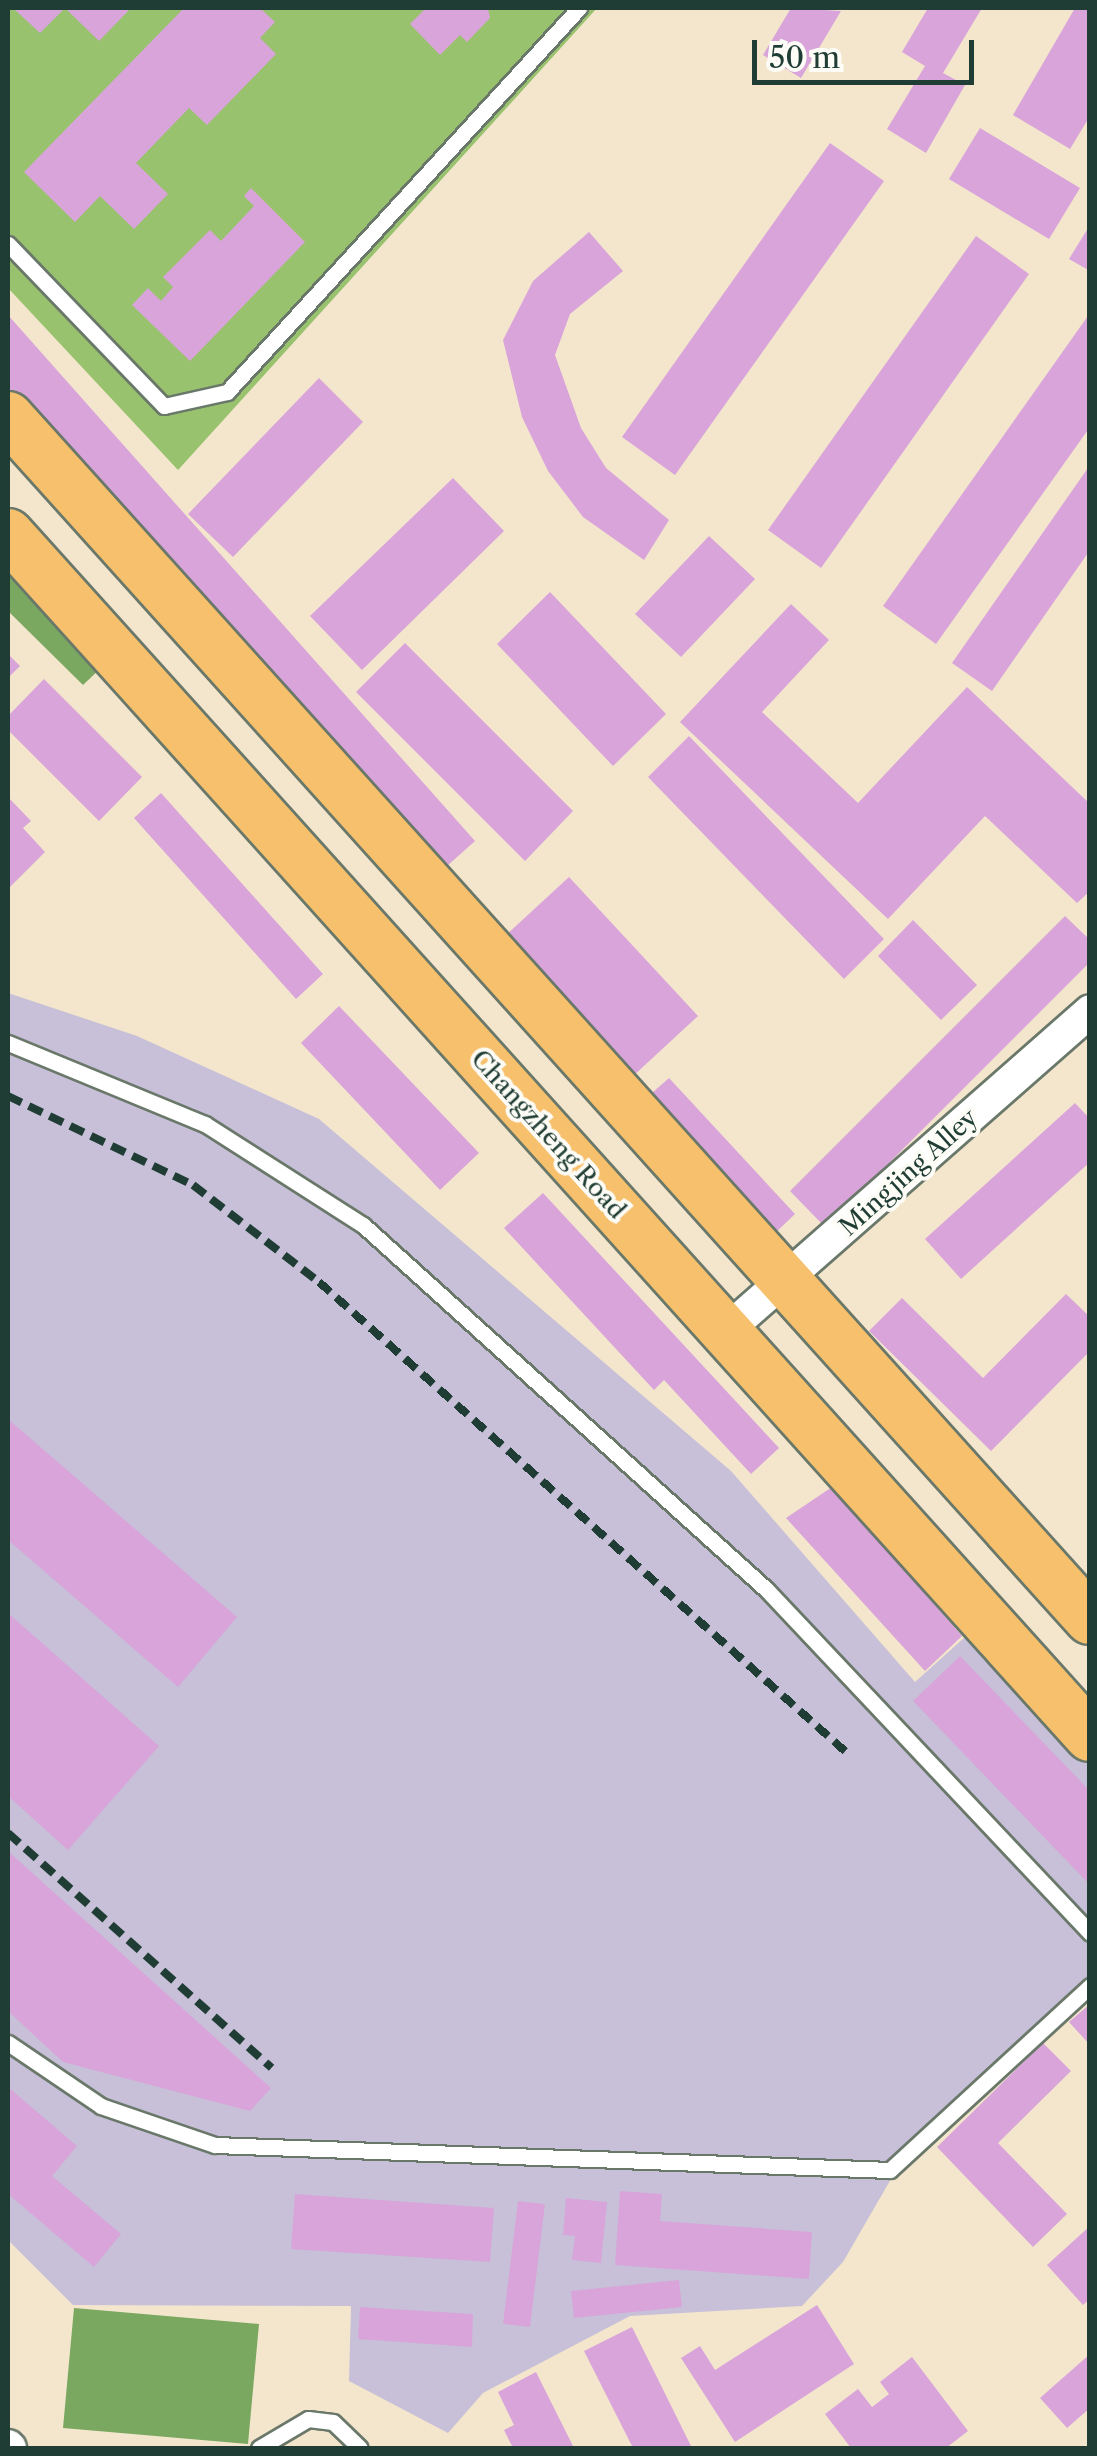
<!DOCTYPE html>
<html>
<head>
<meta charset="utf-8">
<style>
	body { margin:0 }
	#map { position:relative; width:1097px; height:2456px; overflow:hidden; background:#f4e6cd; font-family:"Libre Caslon Text",serif }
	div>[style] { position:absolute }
	.industrial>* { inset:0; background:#c7c0d8 }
	.green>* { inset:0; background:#99c26e }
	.forest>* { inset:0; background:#7aa861 }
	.building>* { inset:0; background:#d8a4da }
	.roads { filter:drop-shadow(2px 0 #6a786a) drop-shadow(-2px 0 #6a786a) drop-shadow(0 2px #6a786a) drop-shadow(0 -2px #6a786a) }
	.service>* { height:15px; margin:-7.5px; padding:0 7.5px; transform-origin:7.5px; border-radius:7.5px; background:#fff }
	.minor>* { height:32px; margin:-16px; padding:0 16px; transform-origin:16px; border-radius:16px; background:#fff }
	.primary>* { height:50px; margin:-25px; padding:0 25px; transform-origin:25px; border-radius:25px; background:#f7c06c }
	.rail>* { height:8px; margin-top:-4px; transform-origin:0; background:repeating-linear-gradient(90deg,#1f3d34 0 15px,transparent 0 23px) }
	span { translate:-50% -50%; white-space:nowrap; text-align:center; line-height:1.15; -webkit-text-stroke:8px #fdfcf7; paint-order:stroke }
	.street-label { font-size:25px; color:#1f3d34 }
	.frame { position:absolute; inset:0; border:10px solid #1f3d34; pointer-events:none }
	.scale { position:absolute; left:752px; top:40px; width:222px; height:45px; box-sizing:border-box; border:5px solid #1f3d34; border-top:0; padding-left:12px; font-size:30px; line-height:35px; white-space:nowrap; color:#1f3d34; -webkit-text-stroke:8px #fdfcf7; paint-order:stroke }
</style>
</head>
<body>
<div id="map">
	<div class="industrial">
		<div style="clip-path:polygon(8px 993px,137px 1036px,319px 1119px,731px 1471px,915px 1682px,984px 1620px,1089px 1736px,1089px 1997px,891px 2179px,843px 2262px,802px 2306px,630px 2316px,483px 2393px,448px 2433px,349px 2381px,351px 2306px,73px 2305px,8px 2240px)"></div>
	</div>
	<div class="green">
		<div style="clip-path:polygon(8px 8px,597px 8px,178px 470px,8px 288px)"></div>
	</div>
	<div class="forest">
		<div style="clip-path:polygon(8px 559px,104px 665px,83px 685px,8px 611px)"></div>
		<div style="clip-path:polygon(74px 2308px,259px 2324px,248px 2444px,63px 2428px)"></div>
	</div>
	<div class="building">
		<div style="clip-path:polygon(13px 8px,65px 8px,40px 33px)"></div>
		<div style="clip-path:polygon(65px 8px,131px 8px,99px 41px)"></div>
		<div style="clip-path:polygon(184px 8px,260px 8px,275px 22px,260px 38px,276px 54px,207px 125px,189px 108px,136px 163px,168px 194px,134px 229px,100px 196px,75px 222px,24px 172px)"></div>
		<div style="clip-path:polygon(426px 8px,488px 8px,490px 18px,467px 42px,460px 35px,440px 55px,410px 24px)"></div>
		<div style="clip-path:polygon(791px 8px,841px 11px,801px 78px,763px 55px)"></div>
		<div style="clip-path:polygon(928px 8px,982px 8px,943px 73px,965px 85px,926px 153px,887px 129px,925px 66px,902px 52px)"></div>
		<div style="clip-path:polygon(1075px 8px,1090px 8px,1090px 116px,1070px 149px,1013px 115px)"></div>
		<div style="clip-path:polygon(980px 128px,1080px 188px,1049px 239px,949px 179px)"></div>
		<div style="clip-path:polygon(830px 143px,884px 181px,675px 475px,622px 437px)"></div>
		<div style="clip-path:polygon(251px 188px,305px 242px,190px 361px,132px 305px,148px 288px,161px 301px,173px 287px,163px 277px,210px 230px,221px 241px,254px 206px,244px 196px)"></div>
		<div style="clip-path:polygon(1090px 225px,1090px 271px,1069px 259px)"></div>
		<div style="clip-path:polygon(589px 232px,623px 271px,570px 314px,555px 355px,581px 428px,606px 468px,669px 520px,644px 560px,583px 517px,548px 471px,522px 417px,503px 340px,533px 281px)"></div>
		<div style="clip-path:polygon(976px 236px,1029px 274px,821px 568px,768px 530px)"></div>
		<div style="clip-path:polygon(1090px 313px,1090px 427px,936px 644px,883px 606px)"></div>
		<div style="clip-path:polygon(8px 315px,475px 841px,437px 875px,8px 393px)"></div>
		<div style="clip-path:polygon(319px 378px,363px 422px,233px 557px,188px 514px)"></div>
		<div style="clip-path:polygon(1090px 465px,1090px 550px,992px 691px,952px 663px)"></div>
		<div style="clip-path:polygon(453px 478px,504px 531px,362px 670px,310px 616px)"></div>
		<div style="clip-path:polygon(709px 536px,755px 579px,681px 657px,635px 614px)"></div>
		<div style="clip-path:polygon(550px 592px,666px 714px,613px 766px,497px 644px)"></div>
		<div style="clip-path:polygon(791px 604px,829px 640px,762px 712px,858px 803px,967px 687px,1090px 804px,1090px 891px,1077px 903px,985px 816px,888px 919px,680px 722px)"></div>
		<div style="clip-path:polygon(405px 643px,573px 811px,525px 861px,356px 692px)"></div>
		<div style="clip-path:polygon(8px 654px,20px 666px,8px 678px)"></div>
		<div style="clip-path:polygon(44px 679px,142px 777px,99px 821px,8px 730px,8px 716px)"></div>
		<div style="clip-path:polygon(689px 736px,884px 939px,844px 979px,648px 777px)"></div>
		<div style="clip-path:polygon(161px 793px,323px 974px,296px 999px,134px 818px)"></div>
		<div style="clip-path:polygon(8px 797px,31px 821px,23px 828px,45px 852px,8px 889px)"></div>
		<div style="clip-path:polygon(569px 877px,698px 1016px,632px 1077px,504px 937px)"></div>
		<div style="clip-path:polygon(1065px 916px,1090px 940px,1090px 962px,825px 1227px,790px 1191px)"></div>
		<div style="clip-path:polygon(913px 920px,977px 985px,941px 1020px,878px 956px)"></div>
		<div style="clip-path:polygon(339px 1006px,479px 1153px,440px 1190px,301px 1043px)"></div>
		<div style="clip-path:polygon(669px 1078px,795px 1214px,771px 1237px,644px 1100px)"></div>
		<div style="clip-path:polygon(1075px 1103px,1090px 1119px,1090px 1162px,961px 1279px,925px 1239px)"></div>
		<div style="clip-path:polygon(543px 1193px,779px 1448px,751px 1474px,664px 1380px,654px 1390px,504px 1228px)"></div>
		<div style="clip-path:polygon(1066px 1294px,1090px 1317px,1090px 1351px,991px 1451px,869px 1331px,902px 1298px,983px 1378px)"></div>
		<div style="clip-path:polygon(8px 1419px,237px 1617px,178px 1687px,8px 1540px)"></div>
		<div style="clip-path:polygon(832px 1487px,962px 1636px,925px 1671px,786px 1518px)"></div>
		<div style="clip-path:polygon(8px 1613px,159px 1746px,68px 1850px,8px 1796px)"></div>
		<div style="clip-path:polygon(960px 1656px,1090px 1791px,1090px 1885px,913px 1701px)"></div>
		<div style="clip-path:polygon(8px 1851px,271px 2088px,250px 2111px,63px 2062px,8px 2011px)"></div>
		<div style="clip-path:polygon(1090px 2004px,1090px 2045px,1069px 2022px)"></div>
		<div style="clip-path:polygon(1043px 2043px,1071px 2071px,998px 2143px,1067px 2214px,1033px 2247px,937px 2147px)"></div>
		<div style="clip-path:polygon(8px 2087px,77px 2146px,52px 2176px,121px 2234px,94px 2267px,8px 2194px)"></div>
		<div style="clip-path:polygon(620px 2191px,662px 2194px,660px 2221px,812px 2232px,809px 2279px,615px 2265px)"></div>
		<div style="clip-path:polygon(295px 2194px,494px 2208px,490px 2262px,291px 2249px)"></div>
		<div style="clip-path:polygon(566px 2198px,607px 2202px,601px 2263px,572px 2260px,575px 2236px,563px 2235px)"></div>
		<div style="clip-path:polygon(518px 2201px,545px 2204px,530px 2327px,503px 2324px)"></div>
		<div style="clip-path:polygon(1090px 2226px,1090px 2299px,1083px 2305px,1047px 2265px)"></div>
		<div style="clip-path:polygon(679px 2280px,682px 2307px,574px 2318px,571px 2291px)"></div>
		<div style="clip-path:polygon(817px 2305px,854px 2364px,735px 2442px,681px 2358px,700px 2346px,715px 2370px)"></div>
		<div style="clip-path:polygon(360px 2307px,473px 2314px,472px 2347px,358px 2339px)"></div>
		<div style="clip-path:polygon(632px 2327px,692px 2448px,633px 2448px,584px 2351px)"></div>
		<div style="clip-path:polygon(1090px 2354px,1090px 2408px,1067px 2428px,1040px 2398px)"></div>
		<div style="clip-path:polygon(912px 2357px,968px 2431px,946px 2448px,851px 2448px,825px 2414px,858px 2389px,872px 2407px,889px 2394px,880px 2382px)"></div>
		<div style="clip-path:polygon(536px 2372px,574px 2448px,513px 2448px,504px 2430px,514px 2425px,498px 2392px)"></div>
	</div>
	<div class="roads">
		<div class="service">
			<div style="left:8px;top:244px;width:225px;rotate:46.1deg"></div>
			<div style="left:164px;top:406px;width:65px;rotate:-12.5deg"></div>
			<div style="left:227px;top:392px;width:521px;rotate:-47.49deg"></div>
			<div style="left:8px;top:1043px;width:213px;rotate:22.4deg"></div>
			<div style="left:205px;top:1124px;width:188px;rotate:32.6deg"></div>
			<div style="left:363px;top:1225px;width:544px;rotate:42.1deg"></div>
			<div style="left:767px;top:1590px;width:471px;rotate:46.7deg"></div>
			<div style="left:8px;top:2043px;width:112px;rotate:34.1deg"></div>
			<div style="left:101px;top:2106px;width:120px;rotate:18.9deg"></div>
			<div style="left:215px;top:2145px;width:675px;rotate:2.12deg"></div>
			<div style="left:890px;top:2170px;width:272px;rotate:-42.6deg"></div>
			<div style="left:259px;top:2448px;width:57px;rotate:-30.6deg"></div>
			<div style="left:308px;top:2419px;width:25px;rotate:7deg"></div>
			<div style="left:333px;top:2422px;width:37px;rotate:44deg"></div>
		</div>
		<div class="minor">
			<div style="left:725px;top:1332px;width:486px;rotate:-41.3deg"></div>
			<div style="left:8px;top:2446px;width:3px;rotate:45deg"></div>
		</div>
		<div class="primary">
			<div style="left:8px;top:417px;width:1617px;rotate:48.01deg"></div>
			<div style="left:8px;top:534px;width:1617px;rotate:48.01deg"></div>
		</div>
	</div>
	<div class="rail">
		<div style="left:8px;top:1096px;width:205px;rotate:25.7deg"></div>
		<div style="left:193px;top:1185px;width:159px;rotate:37.6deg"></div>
		<div style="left:319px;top:1282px;width:708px;rotate:41.73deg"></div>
		<div style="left:8px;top:1833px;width:353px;rotate:41.7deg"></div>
	</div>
	<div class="street-label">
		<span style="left:548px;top:1135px;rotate:48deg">Changzheng Road</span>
		<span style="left:909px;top:1173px;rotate:-42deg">Mingjing Alley</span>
	</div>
	<div class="frame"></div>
	<div class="scale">50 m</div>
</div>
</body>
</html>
